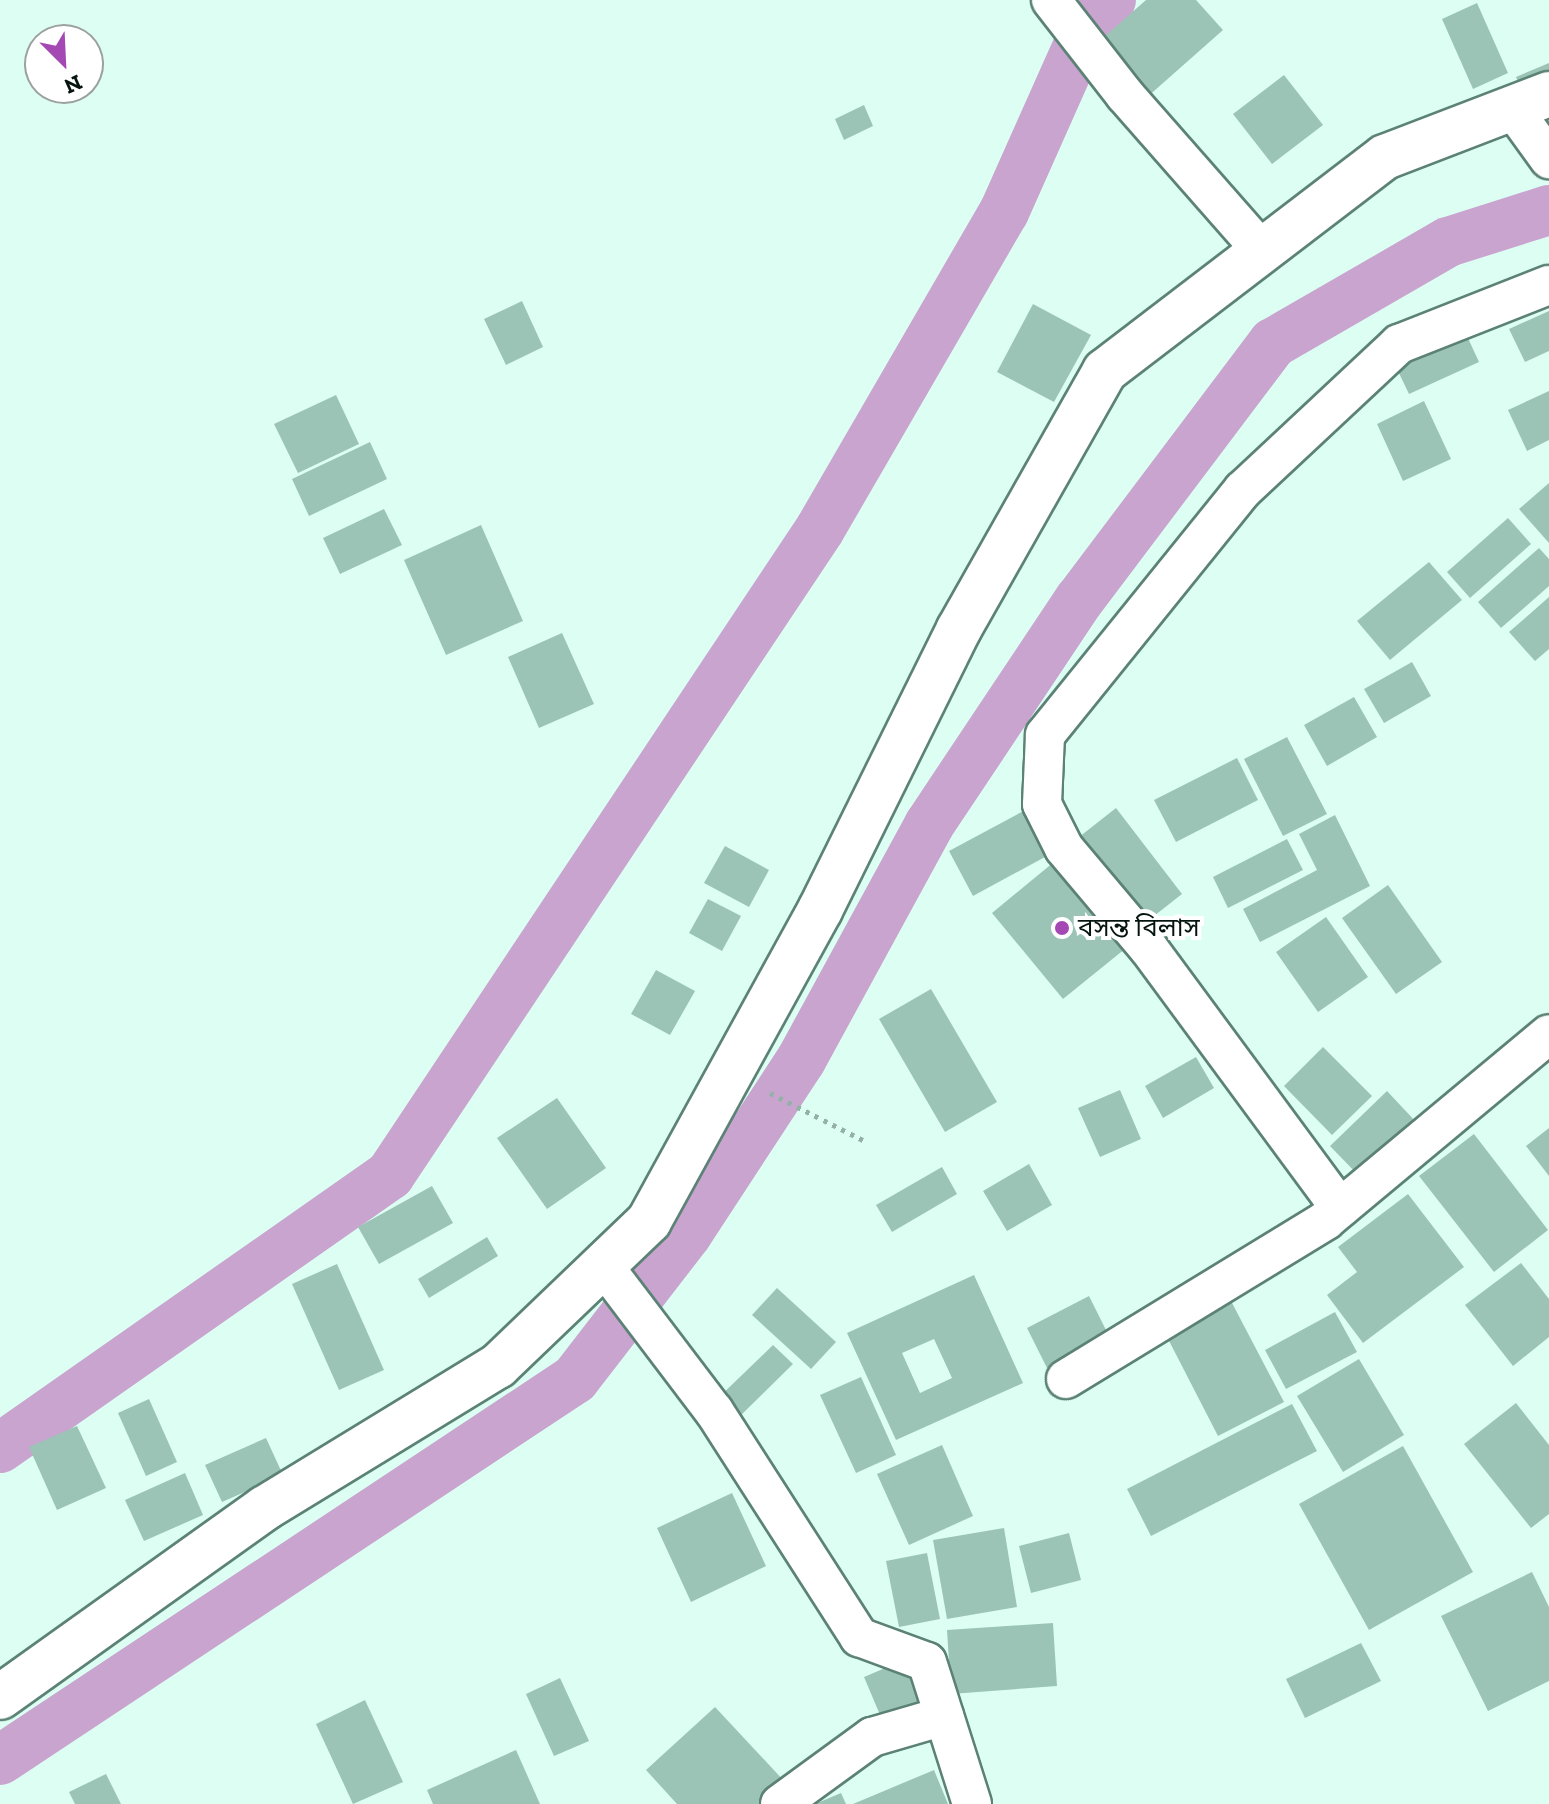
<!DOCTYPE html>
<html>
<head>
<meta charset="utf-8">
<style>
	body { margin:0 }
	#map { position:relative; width:1549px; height:1804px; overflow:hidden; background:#ddfff3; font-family:"Zilla Slab","Noto Sans Bengali",serif }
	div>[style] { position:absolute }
	.canal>* { height:50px; margin:-25px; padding:0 25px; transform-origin:25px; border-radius:25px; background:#c8a4ce }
	.building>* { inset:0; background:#9bc4b6 }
	.path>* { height:5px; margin-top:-2.5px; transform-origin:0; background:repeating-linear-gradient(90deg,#95b1a7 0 4px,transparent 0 10px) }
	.roads { filter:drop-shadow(2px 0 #5c8276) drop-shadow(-2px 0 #5c8276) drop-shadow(0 2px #5c8276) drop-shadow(0 -2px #5c8276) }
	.street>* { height:38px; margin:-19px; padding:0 19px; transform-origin:19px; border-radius:19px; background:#fff }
	.secondary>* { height:44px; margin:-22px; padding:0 22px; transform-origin:22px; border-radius:22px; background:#fff }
	.dots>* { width:22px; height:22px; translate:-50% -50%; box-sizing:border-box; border:4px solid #fff; border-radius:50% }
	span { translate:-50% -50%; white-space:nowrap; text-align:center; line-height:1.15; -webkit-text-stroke:8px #fff; paint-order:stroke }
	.poi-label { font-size:26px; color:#05140f }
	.left { translate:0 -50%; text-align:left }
	.north { position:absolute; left:24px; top:24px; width:80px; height:80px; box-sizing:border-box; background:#fff; border:2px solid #9ba19f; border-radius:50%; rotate:156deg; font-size:22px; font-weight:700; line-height:32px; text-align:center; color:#05140f }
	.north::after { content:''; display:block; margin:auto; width:28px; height:36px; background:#a449b4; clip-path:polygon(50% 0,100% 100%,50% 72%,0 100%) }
</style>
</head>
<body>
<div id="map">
	<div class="canal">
		<div style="left:0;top:1448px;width:476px;rotate:-35deg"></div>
		<div style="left:390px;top:1175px;width:776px;rotate:-56.35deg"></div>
		<div style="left:820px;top:529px;width:367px;rotate:-59.9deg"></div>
		<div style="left:1004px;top:212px;width:189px;rotate:-66deg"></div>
		<div style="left:1081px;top:39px;width:49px;rotate:-52.4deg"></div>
		<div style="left:0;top:1760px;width:690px;rotate:-33.53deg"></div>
		<div style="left:575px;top:1379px;width:183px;rotate:-52.3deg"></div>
		<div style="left:687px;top:1234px;width:208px;rotate:-56.8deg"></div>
		<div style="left:801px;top:1060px;width:268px;rotate:-61.4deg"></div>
		<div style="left:929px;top:825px;width:272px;rotate:-56.3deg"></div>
		<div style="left:1080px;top:599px;width:321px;rotate:-53deg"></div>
		<div style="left:1273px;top:343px;width:202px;rotate:-30deg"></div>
		<div style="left:1448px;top:242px;width:106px;rotate:-17.6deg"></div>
	</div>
	<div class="building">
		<div style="clip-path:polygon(1146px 0,1196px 0,1223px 30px,1145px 99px,1096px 44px)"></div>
		<div style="clip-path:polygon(1477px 3px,1508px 73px,1473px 89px,1442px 19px)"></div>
		<div style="clip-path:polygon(1549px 63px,1549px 87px,1525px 97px,1516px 77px)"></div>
		<div style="clip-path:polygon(1284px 75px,1323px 125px,1272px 164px,1233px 114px)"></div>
		<div style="clip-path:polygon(864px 105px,873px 126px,844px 140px,835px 119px)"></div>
		<div style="clip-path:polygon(522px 301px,543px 347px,506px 365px,484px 319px)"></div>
		<div style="clip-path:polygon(1033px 304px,1091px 335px,1054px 402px,997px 372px)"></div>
		<div style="clip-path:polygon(1549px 311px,1549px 351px,1525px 362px,1509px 329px)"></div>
		<div style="clip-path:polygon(1467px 336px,1479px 362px,1409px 394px,1397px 369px)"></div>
		<div style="clip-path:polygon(1549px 391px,1549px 440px,1527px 451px,1508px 410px)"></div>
		<div style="clip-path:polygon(336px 395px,359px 444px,298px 473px,274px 424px)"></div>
		<div style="clip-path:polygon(1424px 401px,1451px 459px,1403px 481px,1377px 424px)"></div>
		<div style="clip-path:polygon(370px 442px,387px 479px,309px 516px,292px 479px)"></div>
		<div style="clip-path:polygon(1549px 483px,1549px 543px,1519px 509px)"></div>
		<div style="clip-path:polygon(384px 509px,402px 545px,340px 574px,323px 538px)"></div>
		<div style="clip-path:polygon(1508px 518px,1531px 544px,1470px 598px,1447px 572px)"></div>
		<div style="clip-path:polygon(481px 525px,523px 621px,446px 655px,404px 560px)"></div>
		<div style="clip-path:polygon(1539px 548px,1549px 559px,1549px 586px,1501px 628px,1478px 602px)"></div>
		<div style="clip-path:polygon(1429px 562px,1462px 600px,1390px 660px,1357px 621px)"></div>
		<div style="clip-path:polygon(1549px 597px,1549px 649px,1535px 661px,1509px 632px)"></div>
		<div style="clip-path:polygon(562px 633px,594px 704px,539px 728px,508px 657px)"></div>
		<div style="clip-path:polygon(1412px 662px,1431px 696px,1384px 723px,1364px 689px)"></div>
		<div style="clip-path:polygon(1354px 697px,1377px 737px,1327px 766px,1304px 725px)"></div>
		<div style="clip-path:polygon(1287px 737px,1327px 814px,1283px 836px,1244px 759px)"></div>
		<div style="clip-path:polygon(1237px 758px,1258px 800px,1176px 842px,1154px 800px)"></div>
		<div style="clip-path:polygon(1031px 807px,1056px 851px,973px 896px,949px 851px)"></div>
		<div style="clip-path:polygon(1116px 808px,1182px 894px,1140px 927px,1074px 841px)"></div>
		<div style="clip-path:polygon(1335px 815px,1370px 886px,1260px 942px,1243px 909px,1317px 870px,1299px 834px)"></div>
		<div style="clip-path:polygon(1287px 839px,1303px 870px,1228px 908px,1213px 877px)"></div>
		<div style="clip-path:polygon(725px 846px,769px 870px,749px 907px,704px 883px)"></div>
		<div style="clip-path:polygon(1060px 857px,1131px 944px,1063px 999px,992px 913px)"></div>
		<div style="clip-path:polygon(1388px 885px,1442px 962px,1396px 994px,1342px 918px)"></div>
		<div style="clip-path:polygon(708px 899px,741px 916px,722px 951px,689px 933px)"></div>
		<div style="clip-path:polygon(1326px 917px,1368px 977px,1318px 1012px,1276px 952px)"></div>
		<div style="clip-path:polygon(656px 970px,695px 991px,670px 1035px,631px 1014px)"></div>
		<div style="clip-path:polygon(931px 989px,997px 1102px,945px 1132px,879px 1019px)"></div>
		<div style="clip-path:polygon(1323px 1047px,1372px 1096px,1332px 1135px,1284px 1086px)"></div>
		<div style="clip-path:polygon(1196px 1057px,1214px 1088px,1163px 1118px,1145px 1086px)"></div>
		<div style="clip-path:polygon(1120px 1090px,1141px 1139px,1100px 1157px,1078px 1108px)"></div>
		<div style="clip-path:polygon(1387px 1091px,1417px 1123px,1360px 1177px,1330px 1146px)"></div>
		<div style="clip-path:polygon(557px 1098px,606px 1168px,547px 1209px,497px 1138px)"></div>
		<div style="clip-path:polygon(1549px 1128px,1549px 1176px,1526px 1146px)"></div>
		<div style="clip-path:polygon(1474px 1134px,1548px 1230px,1494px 1272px,1419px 1176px)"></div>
		<div style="clip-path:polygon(1029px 1164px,1052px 1205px,1007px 1231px,983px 1191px)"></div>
		<div style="clip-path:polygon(942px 1167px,957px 1194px,892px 1232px,876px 1205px)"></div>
		<div style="clip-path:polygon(432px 1186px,453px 1223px,379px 1264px,358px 1227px)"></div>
		<div style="clip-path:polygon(1408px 1194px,1464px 1267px,1363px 1343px,1327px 1295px,1357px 1272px,1338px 1247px)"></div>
		<div style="clip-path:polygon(487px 1237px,498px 1256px,429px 1298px,418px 1279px)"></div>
		<div style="clip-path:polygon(1521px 1263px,1549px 1299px,1549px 1337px,1513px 1366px,1465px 1305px)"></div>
		<div style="clip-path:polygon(337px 1264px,384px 1370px,339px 1390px,292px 1284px)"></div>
		<div style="clip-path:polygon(evenodd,974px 1275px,1023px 1383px,896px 1440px,847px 1333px,974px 1275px,934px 1339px,952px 1378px,920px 1393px,902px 1353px,934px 1339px)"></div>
		<div style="clip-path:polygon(777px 1288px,836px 1342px,811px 1369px,752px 1315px)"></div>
		<div style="clip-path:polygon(1089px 1296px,1111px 1340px,1049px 1372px,1027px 1328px)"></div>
		<div style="clip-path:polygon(1231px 1301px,1284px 1402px,1218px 1436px,1166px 1335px)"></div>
		<div style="clip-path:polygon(1335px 1312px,1357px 1352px,1286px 1389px,1265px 1350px)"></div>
		<div style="clip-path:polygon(773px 1345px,793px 1364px,733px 1423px,714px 1402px)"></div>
		<div style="clip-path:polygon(1359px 1359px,1404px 1435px,1343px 1472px,1297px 1396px)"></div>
		<div style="clip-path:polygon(861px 1377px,896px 1455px,856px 1473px,820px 1395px)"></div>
		<div style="clip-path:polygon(149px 1399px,177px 1462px,146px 1476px,118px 1413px)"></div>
		<div style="clip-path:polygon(1516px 1403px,1549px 1445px,1549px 1514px,1531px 1528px,1464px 1444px)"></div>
		<div style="clip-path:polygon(1292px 1404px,1317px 1451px,1151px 1536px,1127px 1489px)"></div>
		<div style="clip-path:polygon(77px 1426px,106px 1488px,57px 1510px,29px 1447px)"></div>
		<div style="clip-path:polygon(266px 1438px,283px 1475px,222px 1502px,205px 1465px)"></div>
		<div style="clip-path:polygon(942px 1445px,973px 1516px,909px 1545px,877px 1474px)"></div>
		<div style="clip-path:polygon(1403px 1446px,1473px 1572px,1369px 1630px,1299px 1504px)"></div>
		<div style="clip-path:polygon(185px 1473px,203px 1515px,144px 1541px,125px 1500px)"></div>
		<div style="clip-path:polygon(732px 1493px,766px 1566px,691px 1602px,657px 1528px)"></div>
		<div style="clip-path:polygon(1004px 1528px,1017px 1607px,947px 1619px,933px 1540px)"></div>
		<div style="clip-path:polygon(1069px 1533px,1081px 1580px,1031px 1593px,1019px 1546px)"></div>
		<div style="clip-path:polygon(927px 1553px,940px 1619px,899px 1627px,886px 1561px)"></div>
		<div style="clip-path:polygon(1532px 1572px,1549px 1607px,1549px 1681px,1488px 1711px,1441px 1616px)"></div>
		<div style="clip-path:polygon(1053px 1623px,1057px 1686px,951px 1694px,947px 1630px)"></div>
		<div style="clip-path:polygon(1361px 1643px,1381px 1681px,1305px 1718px,1286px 1679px)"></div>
		<div style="clip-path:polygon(909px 1658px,931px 1710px,886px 1729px,864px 1677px)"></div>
		<div style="clip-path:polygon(560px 1678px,589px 1741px,554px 1756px,526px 1694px)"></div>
		<div style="clip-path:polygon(365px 1700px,403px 1782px,353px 1804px,316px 1724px)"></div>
		<div style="clip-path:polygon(715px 1707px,785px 1782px,762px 1804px,677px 1804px,646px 1770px)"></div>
		<div style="clip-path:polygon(516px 1750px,540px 1804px,433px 1804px,427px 1790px)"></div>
		<div style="clip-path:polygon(934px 1770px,948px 1804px,853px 1804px)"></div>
		<div style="clip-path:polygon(106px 1774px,121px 1804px,75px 1804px,69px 1792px)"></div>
		<div style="clip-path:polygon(841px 1793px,846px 1804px,815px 1804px)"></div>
	</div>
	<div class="path">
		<div style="left:770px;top:1093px;width:109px;rotate:26.8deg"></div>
	</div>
	<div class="roads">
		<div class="street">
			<div style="left:1051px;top:0;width:120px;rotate:52.1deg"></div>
			<div style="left:1125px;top:95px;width:208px;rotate:48.7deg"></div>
			<div style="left:1513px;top:109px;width:62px;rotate:54.2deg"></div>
			<div style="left:1340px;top:1208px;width:322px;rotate:-126.4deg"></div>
			<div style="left:1149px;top:949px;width:132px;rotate:-130.1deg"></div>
			<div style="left:1064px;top:848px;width:49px;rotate:-116.6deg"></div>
			<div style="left:1042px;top:804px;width:69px;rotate:-87.5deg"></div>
			<div style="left:1045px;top:735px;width:315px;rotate:-51.1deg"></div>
			<div style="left:1243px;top:490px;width:214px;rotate:-43.1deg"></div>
			<div style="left:1399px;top:344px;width:161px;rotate:-21.5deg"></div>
			<div style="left:603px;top:1265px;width:183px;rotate:52.8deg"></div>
			<div style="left:714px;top:1411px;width:269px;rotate:57.3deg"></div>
			<div style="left:859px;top:1637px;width:72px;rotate:20.2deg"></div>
			<div style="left:927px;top:1662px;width:149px;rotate:72.4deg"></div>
			<div style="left:1066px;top:1379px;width:305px;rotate:-31.4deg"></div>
			<div style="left:1326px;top:1220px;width:290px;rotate:-39.8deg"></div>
			<div style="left:780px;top:1804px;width:114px;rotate:-36.1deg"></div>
			<div style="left:872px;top:1737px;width:75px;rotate:-16.3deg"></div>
		</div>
		<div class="secondary">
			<div style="left:0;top:1697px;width:325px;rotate:-35.5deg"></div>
			<div style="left:265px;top:1508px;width:273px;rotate:-31.4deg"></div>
			<div style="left:498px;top:1366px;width:209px;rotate:-43.8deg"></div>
			<div style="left:649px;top:1221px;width:355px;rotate:-61.2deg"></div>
			<div style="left:820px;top:910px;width:313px;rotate:-63.7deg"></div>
			<div style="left:959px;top:629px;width:296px;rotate:-60.5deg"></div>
			<div style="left:1105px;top:371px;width:352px;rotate:-37.4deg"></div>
			<div style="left:1385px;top:157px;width:176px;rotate:-21deg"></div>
		</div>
	</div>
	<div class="dots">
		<div style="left:1062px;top:928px;background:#a449b4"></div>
	</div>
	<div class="poi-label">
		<span class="left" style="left:1078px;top:928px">বসন্ত বিলাস</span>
	</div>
	<div class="north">N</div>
</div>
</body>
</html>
